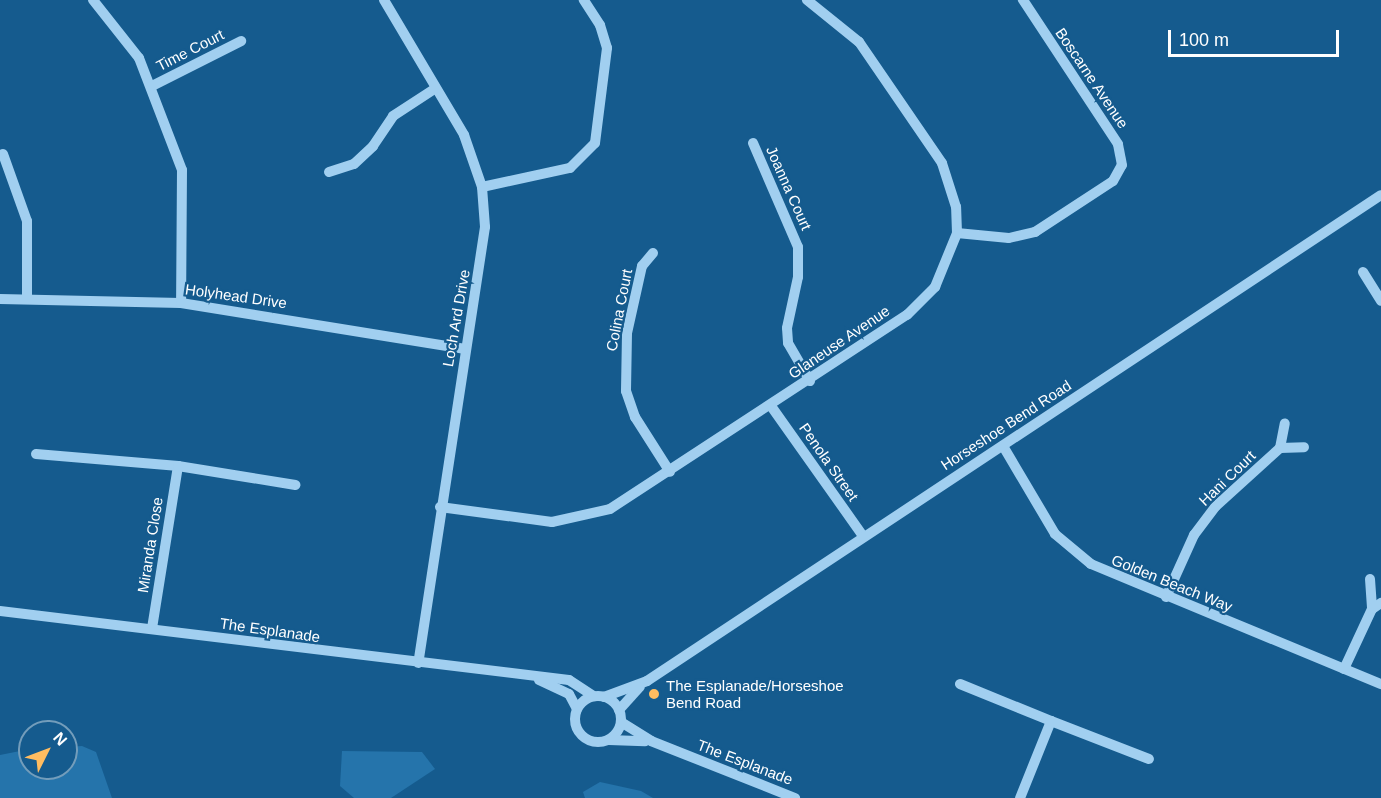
<!DOCTYPE html>
<html>
<head>
<meta charset="utf-8">
<style>
	body { margin:0 }
	#map { position:relative; width:1381px; height:798px; overflow:hidden; background:#155b8e; font-family:Arial,sans-serif }
	div>[style] { position:absolute }
	.green>* { inset:0; background:#2574ab }
	.minor>* { height:10px; margin:-5px; padding:0 5px; transform-origin:5px; border-radius:5px; background:#a1cff0 }
	.minor>.ring { margin:-5px; padding:0; box-sizing:content-box; background:none; border:10px solid #a1cff0; border-radius:50% }
	.dots>* { width:16px; height:16px; translate:-50% -50%; box-sizing:border-box; border:3px solid #155b8e; border-radius:50% }
	span { translate:-50% -50%; white-space:nowrap; text-align:center; line-height:1.15; -webkit-text-stroke:4.5px #155b8e; paint-order:stroke }
	.street-label { font-size:15px; color:#fff }
	.poi-label { font-size:15px; color:#fff }
	.left { translate:0 -50%; text-align:left }
	.north { position:absolute; left:18px; top:720px; width:60px; height:60px; box-sizing:border-box; background:#155b8e; border:2px solid #739dbb; border-radius:50%; rotate:48deg; font-size:16px; font-weight:700; line-height:24px; text-align:center; color:#fff }
	.north::after { content:''; display:block; margin:auto; width:21px; height:27px; background:#ffbc60; clip-path:polygon(50% 0,100% 100%,50% 72%,0 100%) }
	.scale { position:absolute; left:1168px; top:30px; width:171px; height:27px; box-sizing:border-box; border:3px solid #fff; border-top:0; padding-left:8px; font-size:18px; line-height:21px; white-space:nowrap; color:#fff; -webkit-text-stroke:4px #155b8e; paint-order:stroke }
</style>
</head>
<body>
<div id="map">
	<div class="green">
		<div style="clip-path:polygon(82px 746px,96px 752px,112px 798px,0 798px,0 755px,30px 749px,30px 768px,66px 768px,66px 747px)"></div>
		<div style="clip-path:polygon(342px 751px,422px 752px,435px 769px,391px 798px,354px 798px,340px 786px)"></div>
		<div style="clip-path:polygon(600px 782px,641px 791px,653px 798px,585px 798px,583px 792px)"></div>
	</div>
	<div class="minor">
		<div style="left:93px;top:0;width:74px;rotate:51.6deg"></div>
		<div style="left:139px;top:58px;width:120px;rotate:69deg"></div>
		<div style="left:182px;top:170px;width:133px;rotate:90.4deg"></div>
		<div style="left:384px;top:0;width:157px;rotate:59.3deg"></div>
		<div style="left:464px;top:135px;width:55px;rotate:70.9deg"></div>
		<div style="left:482px;top:187px;width:40px;rotate:85.7deg"></div>
		<div style="left:485px;top:227px;width:441px;rotate:98.7deg"></div>
		<div style="left:152px;top:86px;width:100px;rotate:-26.8deg"></div>
		<div style="left:753px;top:143px;width:113px;rotate:66.6deg"></div>
		<div style="left:798px;top:247px;width:30px;rotate:90deg"></div>
		<div style="left:798px;top:277px;width:52px;rotate:102.2deg"></div>
		<div style="left:787px;top:328px;width:15px;rotate:86deg"></div>
		<div style="left:788px;top:343px;width:44px;rotate:59.9deg"></div>
		<div style="left:3px;top:154px;width:71px;rotate:70.3deg"></div>
		<div style="left:27px;top:221px;width:78px;rotate:90deg"></div>
		<div style="left:329px;top:172px;width:26px;rotate:-18deg"></div>
		<div style="left:354px;top:164px;width:26px;rotate:-43deg"></div>
		<div style="left:373px;top:146px;width:36px;rotate:-56deg"></div>
		<div style="left:393px;top:116px;width:51px;rotate:-33.1deg"></div>
		<div style="left:482px;top:187px;width:90px;rotate:-12.2deg"></div>
		<div style="left:570px;top:168px;width:35px;rotate:-45deg"></div>
		<div style="left:595px;top:143px;width:96px;rotate:-82.8deg"></div>
		<div style="left:607px;top:48px;width:24px;rotate:-107deg"></div>
		<div style="left:600px;top:25px;width:30px;rotate:-123deg"></div>
		<div style="left:957px;top:233px;width:52px;rotate:5.5deg"></div>
		<div style="left:1009px;top:238px;width:27px;rotate:-13deg"></div>
		<div style="left:1035px;top:232px;width:93px;rotate:-33.2deg"></div>
		<div style="left:1113px;top:181px;width:18px;rotate:-61deg"></div>
		<div style="left:1122px;top:165px;width:21px;rotate:-101deg"></div>
		<div style="left:1118px;top:144px;width:173px;rotate:-123.4deg"></div>
		<div style="left:653px;top:253px;width:17px;rotate:130deg"></div>
		<div style="left:642px;top:266px;width:69px;rotate:102.6deg"></div>
		<div style="left:627px;top:333px;width:58px;rotate:91deg"></div>
		<div style="left:626px;top:391px;width:28px;rotate:71deg"></div>
		<div style="left:635px;top:417px;width:65px;rotate:57.5deg"></div>
		<div style="left:1363px;top:272px;width:34px;rotate:58deg"></div>
		<div style="left:0;top:299px;width:181px;rotate:1.3deg"></div>
		<div style="left:181px;top:303px;width:288px;rotate:9.2deg"></div>
		<div style="left:771px;top:406px;width:159px;rotate:54.7deg"></div>
		<div style="left:1003px;top:446px;width:102px;rotate:59.4deg"></div>
		<div style="left:1055px;top:534px;width:47px;rotate:39.8deg"></div>
		<div style="left:1091px;top:564px;width:314px;rotate:22.5deg"></div>
		<div style="left:1280px;top:448px;width:25px;rotate:-79deg"></div>
		<div style="left:36px;top:454px;width:143px;rotate:4.8deg"></div>
		<div style="left:178px;top:466px;width:164px;rotate:99.1deg"></div>
		<div style="left:178px;top:466px;width:119px;rotate:9.2deg"></div>
		<div style="left:440px;top:507px;width:113px;rotate:7.6deg"></div>
		<div style="left:552px;top:522px;width:59px;rotate:-12.6deg"></div>
		<div style="left:610px;top:509px;width:355px;rotate:-33.2deg"></div>
		<div style="left:907px;top:315px;width:40px;rotate:-45deg"></div>
		<div style="left:935px;top:287px;width:58px;rotate:-67.8deg"></div>
		<div style="left:957px;top:233px;width:26px;rotate:-92deg"></div>
		<div style="left:956px;top:207px;width:46px;rotate:-107.7deg"></div>
		<div style="left:942px;top:163px;width:147px;rotate:-124.4deg"></div>
		<div style="left:859px;top:42px;width:67px;rotate:-141.1deg"></div>
		<div style="left:1370px;top:579px;width:30px;rotate:86deg"></div>
		<div style="left:1166px;top:597px;width:68px;rotate:-65.7deg"></div>
		<div style="left:1194px;top:535px;width:36px;rotate:-53deg"></div>
		<div style="left:1216px;top:506px;width:86px;rotate:-42.2deg"></div>
		<div style="left:1280px;top:448px;width:24px;rotate:-2deg"></div>
		<div style="left:0;top:611px;width:573px;rotate:6.91deg"></div>
		<div style="left:569px;top:680px;width:30px;rotate:33deg"></div>
		<div style="left:1344px;top:669px;width:66px;rotate:-65deg"></div>
		<div style="left:1372px;top:609px;width:11px;rotate:-34deg"></div>
		<div style="left:539px;top:680px;width:33px;rotate:25deg"></div>
		<div style="left:569px;top:694px;width:17px;rotate:62deg"></div>
		<div style="left:960px;top:684px;width:98px;rotate:22.1deg"></div>
		<div style="left:1051px;top:721px;width:83px;rotate:111.9deg"></div>
		<div class="ring" style="left:575px;top:696px;width:36px;height:36px"></div>
		<div style="left:604px;top:697px;width:46px;rotate:-20.4deg"></div>
		<div style="left:647px;top:681px;width:880px;rotate:-33.51deg"></div>
		<div style="left:619px;top:710px;width:31px;rotate:-48deg"></div>
		<div style="left:1051px;top:721px;width:105px;rotate:21.2deg"></div>
		<div style="left:621px;top:722px;width:36px;rotate:32deg"></div>
		<div style="left:651px;top:741px;width:155px;rotate:21.6deg"></div>
		<div style="left:609px;top:740px;width:36px;rotate:2deg"></div>
	</div>
	<div class="dots">
		<div style="left:654px;top:694px;background:#ffbc60"></div>
	</div>
	<div class="street-label">
		<span style="left:190px;top:50px;rotate:-27deg">Time Court</span>
		<span style="left:1092px;top:78px;rotate:56deg">Boscarne Avenue</span>
		<span style="left:789px;top:188px;rotate:66deg">Joanna Court</span>
		<span style="left:236px;top:296px;rotate:8deg">Holyhead Drive</span>
		<span style="left:619px;top:310px;rotate:-79deg">Colina Court</span>
		<span style="left:456px;top:318px;rotate:-80deg">Loch Ard Drive</span>
		<span style="left:839px;top:342px;rotate:-34deg">Glaneuse Avenue</span>
		<span style="left:1006px;top:425px;rotate:-33deg">Horseshoe Bend Road</span>
		<span style="left:829px;top:462px;rotate:55deg">Penola Street</span>
		<span style="left:1227px;top:478px;rotate:-44deg">Hani Court</span>
		<span style="left:150px;top:545px;rotate:-81deg">Miranda Close</span>
		<span style="left:1172px;top:583px;rotate:22deg">Golden Beach Way</span>
		<span style="left:270px;top:630px;rotate:8deg">The Esplanade</span>
		<span style="left:745px;top:762px;rotate:21deg">The Esplanade</span>
	</div>
	<div class="poi-label">
		<span class="left" style="left:666px;top:694px">The Esplanade/Horseshoe<br>Bend Road</span>
	</div>
	<div class="north">N</div>
	<div class="scale">100 m</div>
</div>
</body>
</html>
